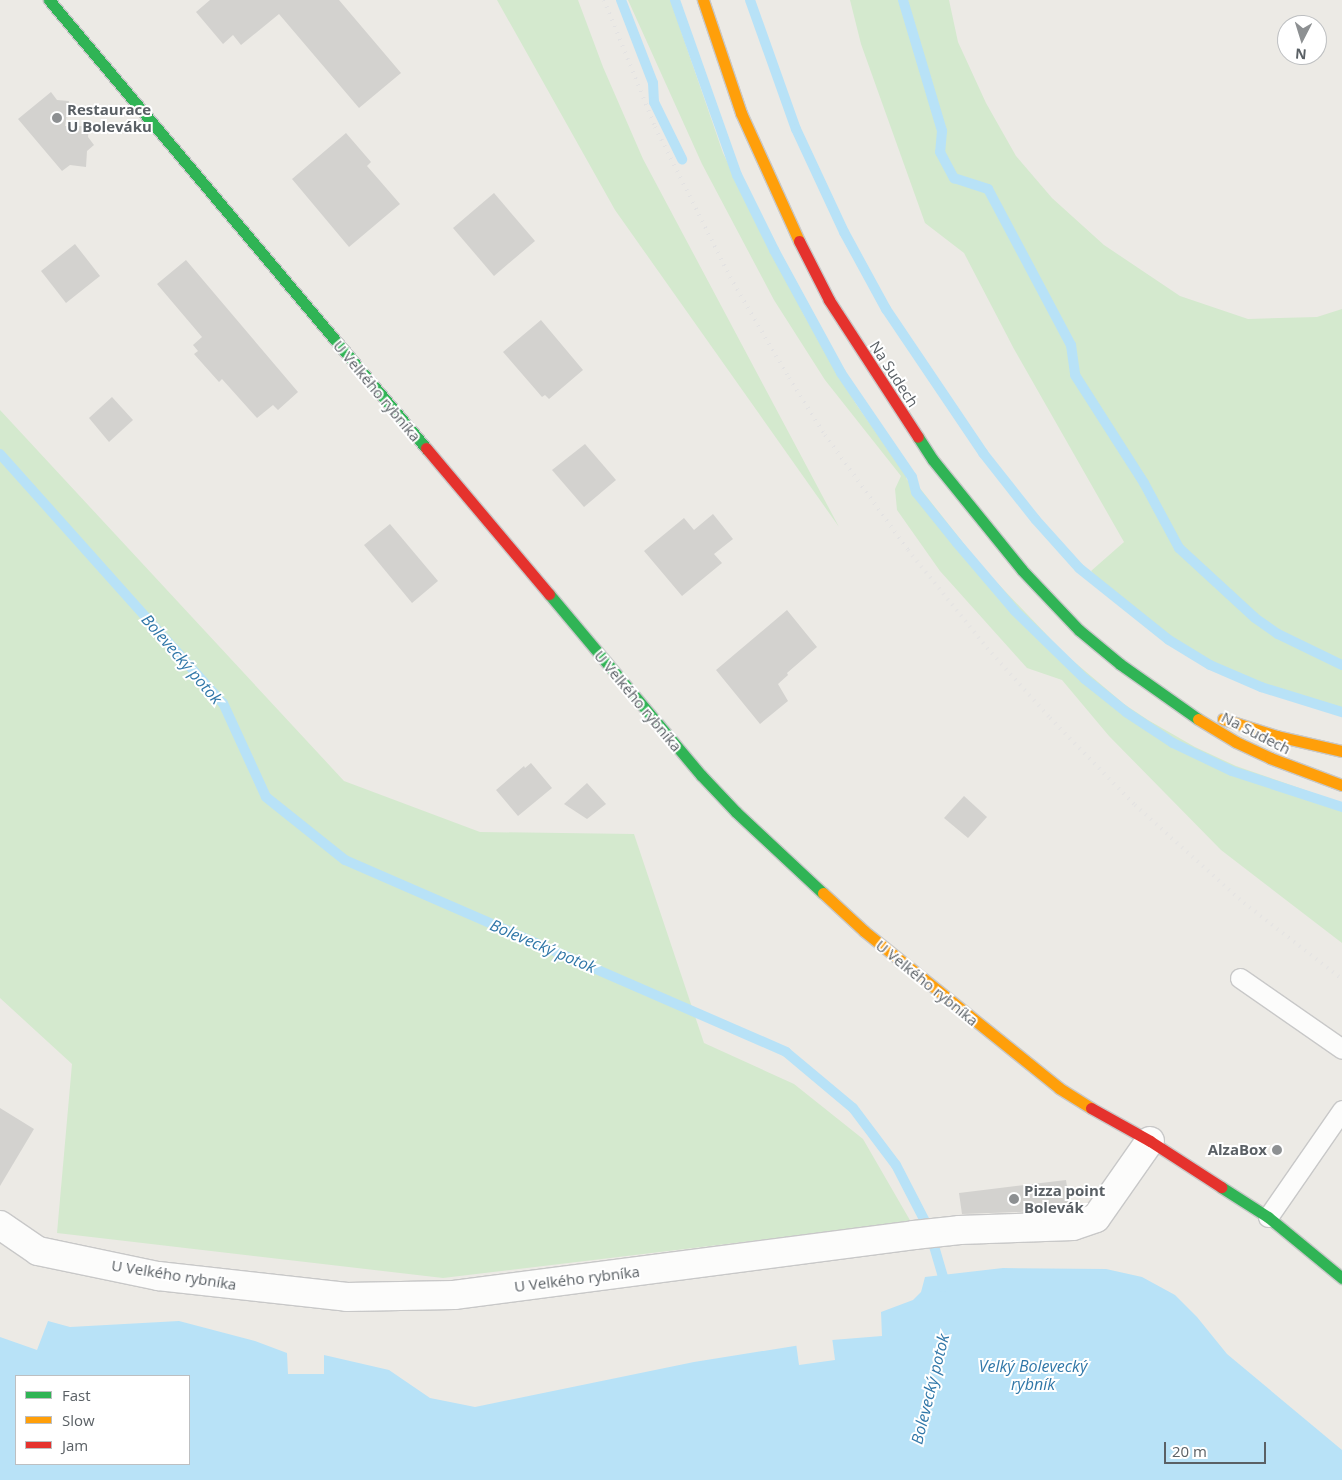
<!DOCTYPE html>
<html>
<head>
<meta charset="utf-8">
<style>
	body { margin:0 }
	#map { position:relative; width:1342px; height:1480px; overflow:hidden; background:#eceae5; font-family:"Open Sans",sans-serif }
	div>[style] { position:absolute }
	.green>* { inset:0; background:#d4e9ce }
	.water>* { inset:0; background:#b8e2f7 }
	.pier>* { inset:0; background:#eceae5 }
	.stream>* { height:10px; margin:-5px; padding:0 5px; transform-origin:5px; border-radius:5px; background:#b8e2f7 }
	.building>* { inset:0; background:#d3d2cf }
	.roads { filter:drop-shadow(1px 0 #c8c8c8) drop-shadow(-1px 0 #c8c8c8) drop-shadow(0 1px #c8c8c8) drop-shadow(0 -1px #c8c8c8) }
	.lane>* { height:19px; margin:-9.5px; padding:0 9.5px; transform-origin:9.5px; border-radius:9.5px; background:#fcfcfb }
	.street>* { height:28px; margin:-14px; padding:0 14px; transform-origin:14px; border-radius:14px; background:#fcfcfb }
	.fast>* { height:11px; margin:-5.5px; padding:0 5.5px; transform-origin:5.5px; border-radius:5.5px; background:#30b455 }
	.slow>* { height:11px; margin:-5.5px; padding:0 5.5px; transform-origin:5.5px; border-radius:5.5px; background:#ff9f0a }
	.jam>* { height:11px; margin:-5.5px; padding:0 5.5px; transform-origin:5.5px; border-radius:5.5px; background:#e5322d }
	.rail>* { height:4px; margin-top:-2px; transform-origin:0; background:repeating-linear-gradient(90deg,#e3e2e2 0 1px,transparent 0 7px) }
	.dots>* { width:14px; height:14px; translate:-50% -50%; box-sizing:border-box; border:2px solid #fff; border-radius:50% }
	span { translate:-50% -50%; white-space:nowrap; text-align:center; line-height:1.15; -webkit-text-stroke:4px #fff; paint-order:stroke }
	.poi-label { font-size:15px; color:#5a6065; font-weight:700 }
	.left { translate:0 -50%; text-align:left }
	.right { translate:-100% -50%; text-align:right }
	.street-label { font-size:15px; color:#5a6065 }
	.water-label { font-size:16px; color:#3077a8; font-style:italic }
	.legend { position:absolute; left:15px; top:1375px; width:175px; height:90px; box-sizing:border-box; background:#fff; border:1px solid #bdbfc1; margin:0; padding:6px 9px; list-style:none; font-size:15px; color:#5a6065 }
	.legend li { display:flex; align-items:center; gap:10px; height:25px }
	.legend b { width:25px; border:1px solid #bdbfc1 }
	.north { position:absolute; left:1277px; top:15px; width:50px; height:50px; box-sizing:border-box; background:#fff; border:1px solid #bdbfc1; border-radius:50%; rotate:185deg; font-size:14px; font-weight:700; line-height:20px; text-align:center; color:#5a6065 }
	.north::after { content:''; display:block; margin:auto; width:18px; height:22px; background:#8d9092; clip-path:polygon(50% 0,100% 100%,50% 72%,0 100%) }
	.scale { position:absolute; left:1164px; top:1442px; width:102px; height:22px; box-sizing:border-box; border:2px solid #5a6065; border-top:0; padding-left:6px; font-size:15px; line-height:18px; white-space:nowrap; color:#5a6065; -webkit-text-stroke:4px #fff; paint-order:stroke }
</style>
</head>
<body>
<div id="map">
	<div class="green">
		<div style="clip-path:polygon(497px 0,578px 0,603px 67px,643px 159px,839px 527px,615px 210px)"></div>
		<div style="clip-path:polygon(628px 0,672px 0,682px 34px,723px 153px,804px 315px,856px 404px,905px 473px,907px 480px,919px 487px,983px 568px,1065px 654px,1124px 704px,1148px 720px,1195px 747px,1236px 766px,1342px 803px,1342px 943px,1221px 850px,1109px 736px,1062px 680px,1027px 668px,940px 571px,897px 510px,895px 489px,901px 476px,825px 380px,774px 300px,702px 164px)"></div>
		<div style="clip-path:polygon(850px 0,949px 0,958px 42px,986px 103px,1016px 156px,1052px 198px,1104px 245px,1180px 296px,1248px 319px,1317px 317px,1342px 309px,1342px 713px,1323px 708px,1206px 664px,1137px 618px,1091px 571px,1124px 542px,1014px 349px,964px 253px,925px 223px,861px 44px)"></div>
		<div style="clip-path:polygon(0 410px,344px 781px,480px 832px,634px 834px,704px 1043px,794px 1084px,863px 1139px,911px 1222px,443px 1278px,57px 1233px,72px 1064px,0 998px)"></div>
	</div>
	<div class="water">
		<div style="clip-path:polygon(evenodd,1003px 1268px,1106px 1269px,1142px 1277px,1175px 1295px,1197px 1317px,1227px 1354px,1342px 1450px,1342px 1480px,0 1480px,0 1337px,37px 1350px,48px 1321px,70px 1327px,179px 1321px,255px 1341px,287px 1353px,288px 1374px,324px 1374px,324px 1355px,389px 1370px,430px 1398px,475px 1407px,694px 1362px,832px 1340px,882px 1336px,881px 1312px,913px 1300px,921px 1292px,925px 1277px,1003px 1268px,16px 1376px,189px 1376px,189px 1464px,16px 1464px,16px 1376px)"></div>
	</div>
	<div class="pier">
		<div style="clip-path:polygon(832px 1337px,835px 1360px,799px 1365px,796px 1343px)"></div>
	</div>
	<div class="stream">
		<div style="left:621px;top:0;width:89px;rotate:68.9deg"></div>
		<div style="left:653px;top:83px;width:19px;rotate:87deg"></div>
		<div style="left:654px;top:102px;width:64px;rotate:63.8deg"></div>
		<div style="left:675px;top:0;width:186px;rotate:70.5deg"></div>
		<div style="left:737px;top:175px;width:84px;rotate:63.7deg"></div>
		<div style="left:774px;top:250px;width:140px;rotate:61.4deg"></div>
		<div style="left:841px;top:373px;width:126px;rotate:55.7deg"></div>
		<div style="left:912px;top:477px;width:16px;rotate:75deg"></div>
		<div style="left:916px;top:492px;width:65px;rotate:51.2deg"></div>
		<div style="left:957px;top:543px;width:89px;rotate:49.5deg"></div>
		<div style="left:1015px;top:611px;width:98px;rotate:44.2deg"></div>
		<div style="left:1085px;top:679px;width:53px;rotate:38.8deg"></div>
		<div style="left:1126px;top:712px;width:56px;rotate:33.4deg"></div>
		<div style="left:1173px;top:743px;width:65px;rotate:25.4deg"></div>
		<div style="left:1232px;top:771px;width:116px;rotate:18.1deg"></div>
		<div style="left:750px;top:0;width:137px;rotate:70.4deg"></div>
		<div style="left:796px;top:129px;width:114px;rotate:65deg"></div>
		<div style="left:844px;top:232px;width:88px;rotate:61.4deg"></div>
		<div style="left:886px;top:309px;width:174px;rotate:56deg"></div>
		<div style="left:983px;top:453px;width:85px;rotate:51.7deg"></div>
		<div style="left:1036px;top:520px;width:64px;rotate:48.1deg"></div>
		<div style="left:1079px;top:568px;width:115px;rotate:38.7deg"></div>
		<div style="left:1169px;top:640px;width:48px;rotate:31.4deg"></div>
		<div style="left:1210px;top:665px;width:56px;rotate:23.3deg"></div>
		<div style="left:1261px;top:687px;width:85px;rotate:17.2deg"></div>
		<div style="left:903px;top:0;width:137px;rotate:73.4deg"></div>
		<div style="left:942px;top:131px;width:21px;rotate:95deg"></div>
		<div style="left:940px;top:152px;width:30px;rotate:62deg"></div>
		<div style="left:954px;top:178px;width:36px;rotate:18deg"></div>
		<div style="left:988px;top:189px;width:177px;rotate:62deg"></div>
		<div style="left:1071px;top:345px;width:30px;rotate:82deg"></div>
		<div style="left:1075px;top:375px;width:128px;rotate:57.4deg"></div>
		<div style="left:1144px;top:483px;width:74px;rotate:61.7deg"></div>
		<div style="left:1179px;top:548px;width:103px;rotate:42.6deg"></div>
		<div style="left:1255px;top:618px;width:28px;rotate:35deg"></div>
		<div style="left:1278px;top:634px;width:71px;rotate:25.8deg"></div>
		<div style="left:0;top:454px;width:334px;rotate:48.2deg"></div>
		<div style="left:223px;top:703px;width:103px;rotate:65.4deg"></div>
		<div style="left:266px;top:797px;width:101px;rotate:38.6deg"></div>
		<div style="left:345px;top:860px;width:481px;rotate:23.5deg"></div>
		<div style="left:786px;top:1052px;width:87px;rotate:39.9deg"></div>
		<div style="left:853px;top:1108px;width:71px;rotate:53deg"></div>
		<div style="left:896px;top:1165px;width:72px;rotate:62.7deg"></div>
		<div style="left:929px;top:1229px;width:50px;rotate:73.7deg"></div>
		<div style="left:943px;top:1277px;width:10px;rotate:90deg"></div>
	</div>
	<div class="building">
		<div style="clip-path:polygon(210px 0,339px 0,401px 73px,359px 108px,279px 14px,241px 45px,233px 35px,223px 44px,196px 12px)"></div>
		<div style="clip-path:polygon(51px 92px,57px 100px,69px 101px,65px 126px,89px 126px,88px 137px,94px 145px,87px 151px,86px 167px,70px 165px,62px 171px,18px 119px)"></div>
		<div style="clip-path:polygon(346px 133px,371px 162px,367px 166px,400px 204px,349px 247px,292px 179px)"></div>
		<div style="clip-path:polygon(494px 193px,535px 241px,494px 276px,453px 228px)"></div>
		<div style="clip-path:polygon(75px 244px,100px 276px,66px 303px,41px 271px)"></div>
		<div style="clip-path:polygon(186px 260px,298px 392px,278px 410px,273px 405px,257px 418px,222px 379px,219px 382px,194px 354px,198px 351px,193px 345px,202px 337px,157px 284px)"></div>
		<div style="clip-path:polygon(541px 320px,583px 370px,549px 399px,545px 395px,542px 397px,503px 352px)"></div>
		<div style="clip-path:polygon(112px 397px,133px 420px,109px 442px,89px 418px)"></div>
		<div style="clip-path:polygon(585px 444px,616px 480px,584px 507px,552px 470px)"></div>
		<div style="clip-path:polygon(713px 514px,733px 539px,714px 554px,722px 563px,682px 596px,644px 551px,684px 518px,694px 530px)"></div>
		<div style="clip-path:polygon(390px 524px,438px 581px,412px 603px,364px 545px)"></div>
		<div style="clip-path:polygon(787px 610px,817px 647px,787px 673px,788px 675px,778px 684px,788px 701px,760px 724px,716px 670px)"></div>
		<div style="clip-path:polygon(531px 763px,552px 788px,518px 816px,496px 790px,524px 766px,525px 768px)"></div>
		<div style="clip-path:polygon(587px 783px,606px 804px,587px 819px,564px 804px)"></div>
		<div style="clip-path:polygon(964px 796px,987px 817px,968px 838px,944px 818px)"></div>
		<div style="clip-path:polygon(0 1108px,34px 1129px,0 1186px)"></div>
		<div style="clip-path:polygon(1066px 1180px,1070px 1206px,1020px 1212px,962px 1214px,959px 1193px)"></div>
	</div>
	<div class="roads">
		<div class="lane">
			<div style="left:1240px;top:978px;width:124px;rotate:34.8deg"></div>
			<div style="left:1268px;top:1217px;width:130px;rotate:-55.3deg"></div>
		</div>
		<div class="street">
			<div style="left:0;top:1225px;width:46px;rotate:34.4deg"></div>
			<div style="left:38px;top:1251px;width:123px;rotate:11.8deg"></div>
			<div style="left:158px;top:1276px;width:190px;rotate:6.3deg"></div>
			<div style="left:347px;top:1297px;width:107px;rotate:-1.1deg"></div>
			<div style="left:454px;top:1295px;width:464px;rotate:-7.4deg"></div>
			<div style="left:914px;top:1235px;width:46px;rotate:-6.2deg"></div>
			<div style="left:960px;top:1230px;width:113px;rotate:-2deg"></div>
			<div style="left:1073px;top:1226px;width:24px;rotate:-19deg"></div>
			<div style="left:1096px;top:1218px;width:94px;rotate:-55deg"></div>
		</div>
		<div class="fast">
			<div style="left:49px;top:0;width:586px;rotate:49.92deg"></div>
			<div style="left:918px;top:437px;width:27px;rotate:57deg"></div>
			<div style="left:933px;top:460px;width:141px;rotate:51deg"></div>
			<div style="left:1022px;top:570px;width:83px;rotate:46.5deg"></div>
			<div style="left:1079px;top:630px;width:53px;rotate:39.7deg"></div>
			<div style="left:1120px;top:664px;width:95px;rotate:35.2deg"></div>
			<div style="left:549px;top:594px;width:236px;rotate:50deg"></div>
			<div style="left:701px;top:775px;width:51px;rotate:46.6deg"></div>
			<div style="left:736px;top:812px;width:119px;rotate:43deg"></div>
			<div style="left:1221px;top:1187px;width:56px;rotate:32.6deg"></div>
			<div style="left:1268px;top:1217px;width:96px;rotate:39.5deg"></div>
		</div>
		<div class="slow">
			<div style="left:703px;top:0;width:119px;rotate:71.4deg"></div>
			<div style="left:741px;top:113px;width:141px;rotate:65.6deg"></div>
			<div style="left:1198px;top:719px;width:44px;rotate:31.2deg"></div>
			<div style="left:1236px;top:742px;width:38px;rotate:25deg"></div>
			<div style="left:1270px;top:758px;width:77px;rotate:20.6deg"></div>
			<div style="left:1223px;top:719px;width:57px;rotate:17.5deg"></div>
			<div style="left:1277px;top:736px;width:67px;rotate:13deg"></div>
			<div style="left:823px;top:893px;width:56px;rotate:42.8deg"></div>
			<div style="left:864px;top:931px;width:250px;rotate:38.8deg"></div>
			<div style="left:1059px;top:1088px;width:38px;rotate:32deg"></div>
		</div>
		<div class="jam">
			<div style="left:799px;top:241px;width:66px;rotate:63deg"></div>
			<div style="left:829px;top:300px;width:163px;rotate:57deg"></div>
			<div style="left:426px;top:448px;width:191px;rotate:49.9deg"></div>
			<div style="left:1091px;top:1108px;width:68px;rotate:29.2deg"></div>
			<div style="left:1150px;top:1141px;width:85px;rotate:32.9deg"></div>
		</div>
	</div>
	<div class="rail">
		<div style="left:604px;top:0;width:137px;rotate:68.1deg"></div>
		<div style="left:655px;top:127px;width:168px;rotate:63.4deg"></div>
		<div style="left:730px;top:277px;width:117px;rotate:59.7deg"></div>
		<div style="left:789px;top:378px;width:67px;rotate:57.7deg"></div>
		<div style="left:825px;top:435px;width:142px;rotate:54.2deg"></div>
		<div style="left:908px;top:550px;width:126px;rotate:51.1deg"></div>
		<div style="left:987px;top:648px;width:94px;rotate:48deg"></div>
		<div style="left:1050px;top:718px;width:122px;rotate:45.7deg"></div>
		<div style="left:1135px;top:805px;width:147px;rotate:42deg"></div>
		<div style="left:1244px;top:903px;width:124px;rotate:37.8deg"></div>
	</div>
	<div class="dots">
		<div style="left:57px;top:118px;background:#8d9092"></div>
		<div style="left:1277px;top:1150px;background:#8d9092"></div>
		<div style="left:1014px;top:1199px;background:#8d9092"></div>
	</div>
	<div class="poi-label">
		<span class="left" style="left:67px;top:118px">Restaurace<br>U Boleváku</span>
		<span class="right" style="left:1267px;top:1150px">AlzaBox</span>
		<span class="left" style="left:1024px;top:1199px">Pizza point<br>Bolevák</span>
	</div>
	<div class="street-label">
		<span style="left:894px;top:374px;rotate:57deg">Na Sudech</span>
		<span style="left:377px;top:391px;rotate:50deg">U Velkého rybníka</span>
		<span style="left:638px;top:701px;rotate:50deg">U Velkého rybníka</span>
		<span style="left:1256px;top:733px;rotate:27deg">Na Sudech</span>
		<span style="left:927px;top:983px;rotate:39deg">U Velkého rybníka</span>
		<span style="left:174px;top:1275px;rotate:9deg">U Velkého rybníka</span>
		<span style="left:577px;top:1279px;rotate:-7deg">U Velkého rybníka</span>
	</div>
	<div class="water-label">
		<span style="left:182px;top:659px;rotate:49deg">Bolevecký potok</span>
		<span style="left:543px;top:946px;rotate:23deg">Bolevecký potok</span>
		<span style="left:1033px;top:1375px">Velký Bolevecký<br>rybník</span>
		<span style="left:930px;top:1389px;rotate:-76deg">Bolevecký potok</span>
	</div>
	<ul class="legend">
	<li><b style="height:6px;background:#30b455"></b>Fast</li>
	<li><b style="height:6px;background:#ff9f0a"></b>Slow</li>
	<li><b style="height:6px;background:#e5322d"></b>Jam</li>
	</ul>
	<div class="north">N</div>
	<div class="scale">20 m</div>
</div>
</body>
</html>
